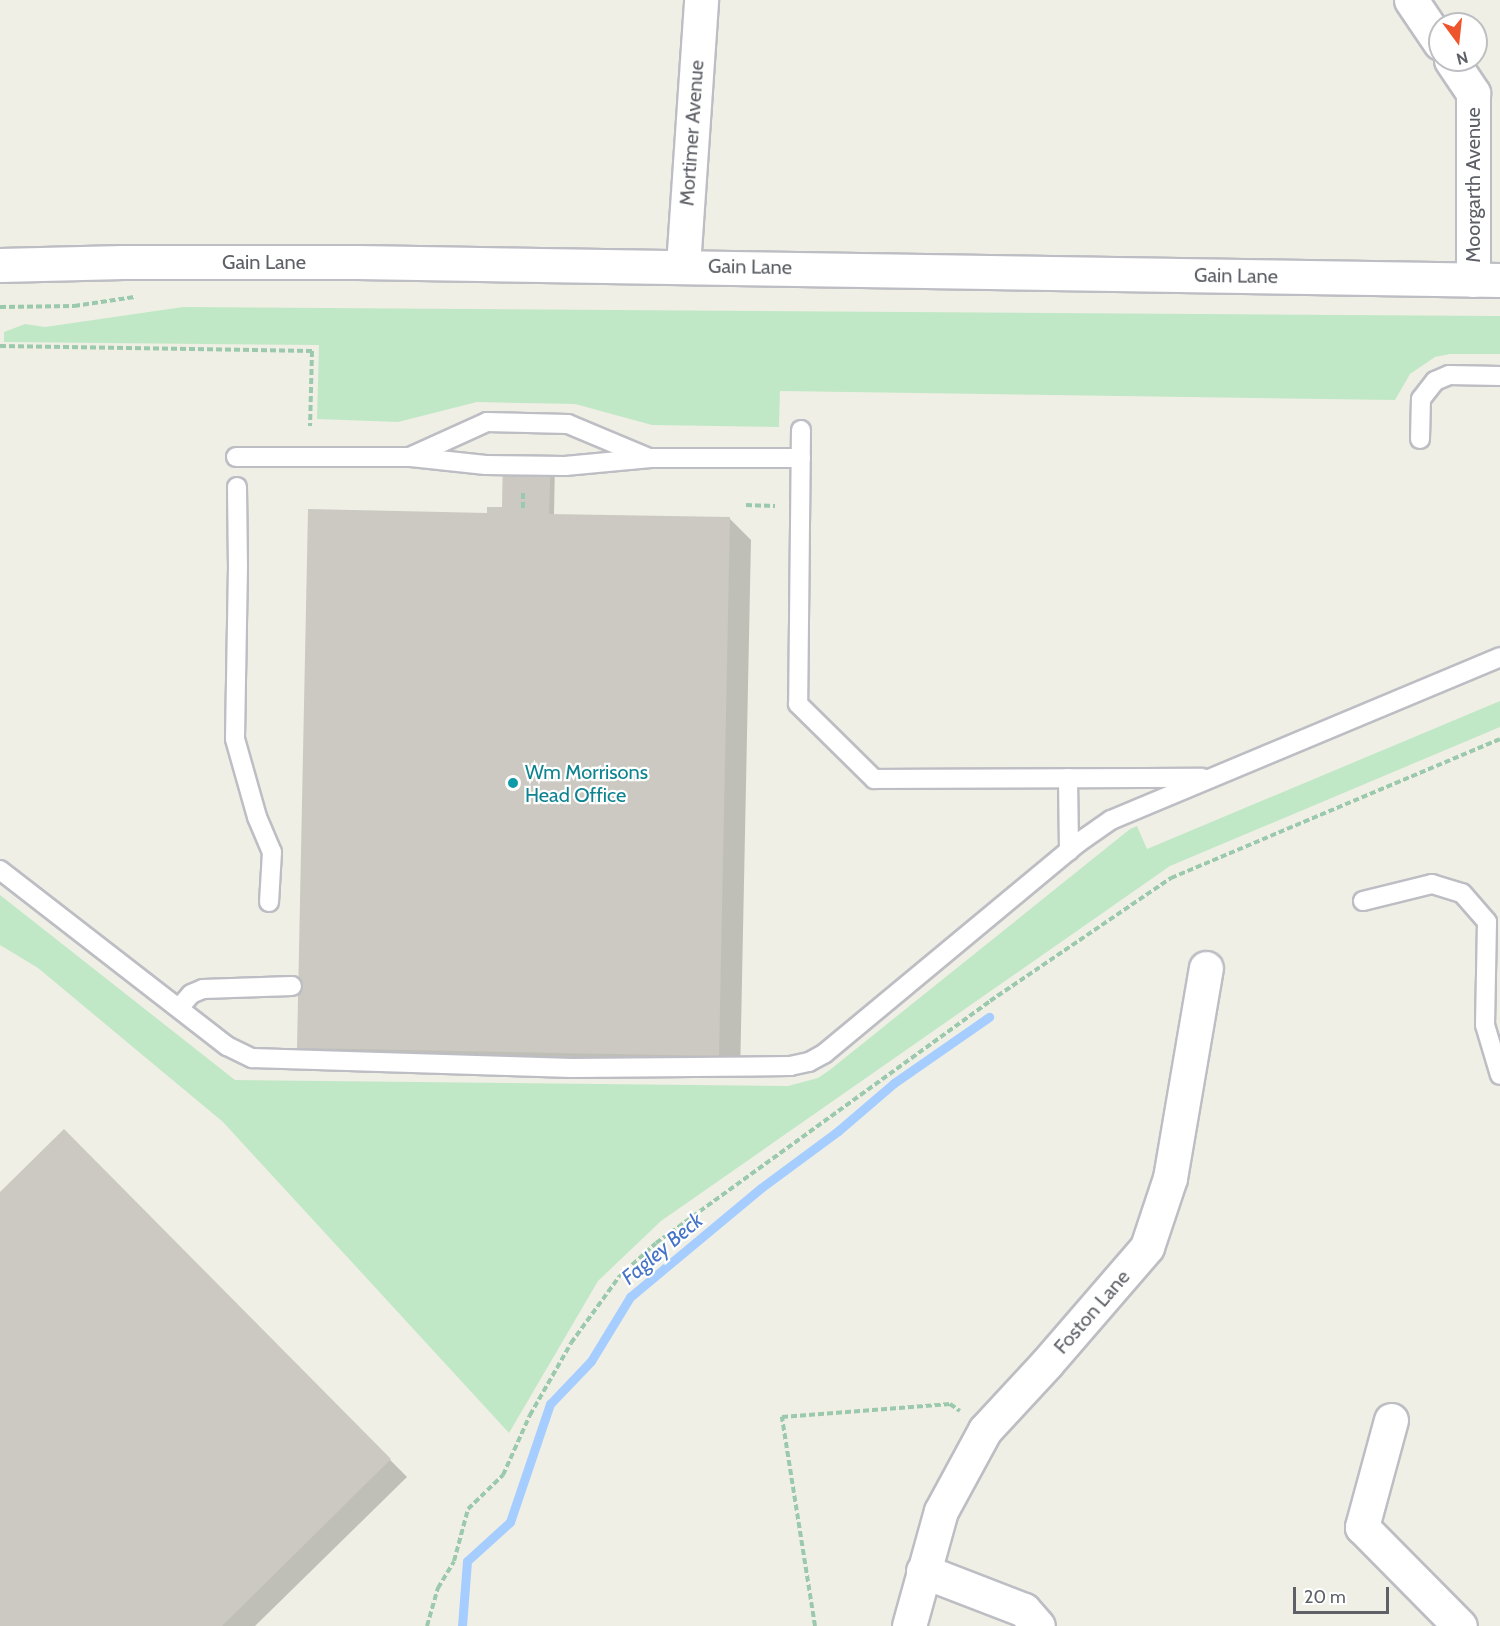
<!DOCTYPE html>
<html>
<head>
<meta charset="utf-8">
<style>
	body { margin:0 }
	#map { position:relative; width:1500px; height:1626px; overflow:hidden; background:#f0efe5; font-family:Cabin,sans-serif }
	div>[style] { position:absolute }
	.green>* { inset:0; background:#c1e8c6 }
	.shadow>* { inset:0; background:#0003 }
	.stream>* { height:9px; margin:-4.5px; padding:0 4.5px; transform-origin:4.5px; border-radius:4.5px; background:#a6cdff }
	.building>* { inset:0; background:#cbc9c2 }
	.path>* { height:4px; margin-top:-2px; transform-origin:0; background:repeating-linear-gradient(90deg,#9ac9ad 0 6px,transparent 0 9px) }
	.roads { filter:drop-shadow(2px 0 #bdbec4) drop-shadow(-2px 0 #bdbec4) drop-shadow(0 2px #bdbec4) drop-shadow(0 -2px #bdbec4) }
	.service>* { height:18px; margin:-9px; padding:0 9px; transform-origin:9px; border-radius:9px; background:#fff }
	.minor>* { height:33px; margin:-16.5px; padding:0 16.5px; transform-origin:16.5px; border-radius:16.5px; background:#fff }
	.tertiary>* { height:33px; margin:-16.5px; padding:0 16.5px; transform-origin:16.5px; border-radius:16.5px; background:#fff }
	.dots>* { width:16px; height:16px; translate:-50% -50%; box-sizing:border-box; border:3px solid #fff; border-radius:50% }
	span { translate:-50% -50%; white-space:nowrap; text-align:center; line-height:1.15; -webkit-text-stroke:4.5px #fff; paint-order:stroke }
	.street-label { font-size:20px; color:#5d6066 }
	.culture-label { font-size:20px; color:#0d838f }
	.left { translate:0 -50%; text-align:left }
	.water-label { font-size:21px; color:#4473c7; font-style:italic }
	.north { position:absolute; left:1428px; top:12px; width:60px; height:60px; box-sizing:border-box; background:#fff; border:2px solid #bebfc2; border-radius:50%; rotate:165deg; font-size:16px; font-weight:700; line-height:24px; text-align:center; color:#5d6066 }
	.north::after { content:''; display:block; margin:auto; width:21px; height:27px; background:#ef552c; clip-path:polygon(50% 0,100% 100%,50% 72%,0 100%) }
	.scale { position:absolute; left:1293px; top:1587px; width:96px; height:27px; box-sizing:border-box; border:3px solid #5d6066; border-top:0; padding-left:8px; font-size:18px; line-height:21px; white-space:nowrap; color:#5d6066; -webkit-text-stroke:4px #fff; paint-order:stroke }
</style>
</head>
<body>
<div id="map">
	<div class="green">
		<div style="clip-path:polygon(183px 307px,1500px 316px,1500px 354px,1450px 354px,1435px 357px,1410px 374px,1395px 400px,780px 391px,779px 427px,652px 425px,575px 404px,477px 402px,398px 422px,317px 419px,319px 345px,4px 342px,4px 332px,25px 324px,45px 327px)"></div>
		<div style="clip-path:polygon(1500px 701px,1500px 727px,1170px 866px,661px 1221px,598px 1281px,509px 1433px,223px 1122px,38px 968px,0 945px,0 895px,235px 1080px,788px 1086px,818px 1078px,831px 1069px,1130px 829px,1137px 826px,1147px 849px)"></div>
	</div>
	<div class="shadow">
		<div style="clip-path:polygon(555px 461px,554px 515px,729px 518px,751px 540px,740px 1078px,320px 1070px,298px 1048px,489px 514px,503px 508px)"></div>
		<div style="clip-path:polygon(64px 1131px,407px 1477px,255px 1626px,0 1626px,0 1194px)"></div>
	</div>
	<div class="stream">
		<div style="left:462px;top:1626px;width:65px;rotate:-85.6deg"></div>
		<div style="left:467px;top:1561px;width:58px;rotate:-42.2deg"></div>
		<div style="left:510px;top:1522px;width:125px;rotate:-71.3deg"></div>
		<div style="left:550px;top:1404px;width:59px;rotate:-46.4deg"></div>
		<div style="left:591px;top:1361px;width:75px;rotate:-58.6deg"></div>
		<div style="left:630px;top:1297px;width:170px;rotate:-39.8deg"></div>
		<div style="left:761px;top:1188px;width:96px;rotate:-36.5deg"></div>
		<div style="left:838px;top:1131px;width:74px;rotate:-40.6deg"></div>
		<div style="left:894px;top:1083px;width:116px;rotate:-34.8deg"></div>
	</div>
	<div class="building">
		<div style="clip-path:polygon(503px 454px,551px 455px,549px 514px,730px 517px,719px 1056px,297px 1048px,308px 509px,487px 513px,487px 507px,502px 507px)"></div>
		<div style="clip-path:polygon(64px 1129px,391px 1459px,222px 1626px,0 1626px,0 1192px)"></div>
	</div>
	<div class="path">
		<div style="left:0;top:307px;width:74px;rotate:-0.8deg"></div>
		<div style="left:74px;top:306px;width:61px;rotate:-8.5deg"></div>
		<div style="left:0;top:346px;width:312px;rotate:0.9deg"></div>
		<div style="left:312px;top:351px;width:75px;rotate:91.5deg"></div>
		<div style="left:746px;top:505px;width:29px;rotate:2deg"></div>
		<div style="left:523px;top:508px;width:18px;rotate:-90deg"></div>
		<div style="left:427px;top:1626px;width:40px;rotate:-74deg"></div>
		<div style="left:438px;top:1588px;width:31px;rotate:-59deg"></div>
		<div style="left:454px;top:1561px;width:54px;rotate:-74.9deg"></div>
		<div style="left:468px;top:1509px;width:49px;rotate:-44.2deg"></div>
		<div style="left:503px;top:1475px;width:66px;rotate:-65.8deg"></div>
		<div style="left:530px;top:1415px;width:83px;rotate:-60.3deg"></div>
		<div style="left:571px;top:1343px;width:82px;rotate:-54deg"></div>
		<div style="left:619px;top:1277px;width:50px;rotate:-42.6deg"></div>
		<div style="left:656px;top:1243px;width:412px;rotate:-35.9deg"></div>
		<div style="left:990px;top:1001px;width:219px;rotate:-34.2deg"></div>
		<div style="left:1171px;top:878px;width:357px;rotate:-22.9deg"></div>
		<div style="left:815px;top:1626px;width:212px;rotate:-99deg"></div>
		<div style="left:782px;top:1417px;width:169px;rotate:-4.4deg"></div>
		<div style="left:950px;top:1404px;width:12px;rotate:35deg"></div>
	</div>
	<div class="roads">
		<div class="service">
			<div style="left:801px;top:430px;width:274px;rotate:90.6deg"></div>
			<div style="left:798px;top:704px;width:107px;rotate:44.6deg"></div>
			<div style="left:874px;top:779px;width:328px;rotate:-0.2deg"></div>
			<div style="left:1420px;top:439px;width:40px;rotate:-88.6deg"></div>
			<div style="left:1421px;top:399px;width:23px;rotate:-52deg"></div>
			<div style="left:1435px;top:381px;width:15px;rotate:-23deg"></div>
			<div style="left:1449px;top:375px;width:51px;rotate:1.1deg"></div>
			<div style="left:412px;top:456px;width:82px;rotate:-24.4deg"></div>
			<div style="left:487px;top:422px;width:81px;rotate:1.4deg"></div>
			<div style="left:568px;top:424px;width:86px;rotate:22.7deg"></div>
			<div style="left:236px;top:457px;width:175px"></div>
			<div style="left:411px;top:457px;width:75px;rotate:6.1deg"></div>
			<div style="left:486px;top:465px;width:79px;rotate:0.7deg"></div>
			<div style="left:565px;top:466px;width:86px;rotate:-5.3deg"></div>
			<div style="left:651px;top:458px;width:150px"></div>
			<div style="left:237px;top:487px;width:79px;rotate:89.3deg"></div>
			<div style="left:238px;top:566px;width:173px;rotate:91deg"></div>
			<div style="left:235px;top:739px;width:81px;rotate:74.2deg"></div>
			<div style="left:257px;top:817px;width:38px;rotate:67deg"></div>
			<div style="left:272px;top:852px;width:50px;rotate:93.4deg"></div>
			<div style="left:1068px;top:778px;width:73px;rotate:89.2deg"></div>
			<div style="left:0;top:870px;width:287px;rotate:37.8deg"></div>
			<div style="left:227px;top:1046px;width:28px;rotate:26deg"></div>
			<div style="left:252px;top:1058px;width:320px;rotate:1.8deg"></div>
			<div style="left:572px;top:1068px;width:218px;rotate:-0.5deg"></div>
			<div style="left:790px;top:1066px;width:19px;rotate:-12deg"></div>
			<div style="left:809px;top:1062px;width:18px;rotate:-29deg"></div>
			<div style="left:825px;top:1053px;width:329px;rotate:-39.7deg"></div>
			<div style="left:1078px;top:843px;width:40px;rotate:-34.9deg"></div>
			<div style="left:1111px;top:820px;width:422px;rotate:-22.7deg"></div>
			<div style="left:1363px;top:901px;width:71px;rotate:-13.8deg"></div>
			<div style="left:1432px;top:884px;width:31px;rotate:17deg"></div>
			<div style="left:1462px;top:893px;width:38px;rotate:49deg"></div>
			<div style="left:1487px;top:922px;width:103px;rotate:91.1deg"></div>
			<div style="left:1485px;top:1025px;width:52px;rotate:73.3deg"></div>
			<div style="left:179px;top:1008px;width:18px;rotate:-49deg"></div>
			<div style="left:191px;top:994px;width:13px;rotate:-23deg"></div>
			<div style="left:203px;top:989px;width:89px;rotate:-1.9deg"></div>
		</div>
		<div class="minor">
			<div style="left:1411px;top:0;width:52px;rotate:56deg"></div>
			<div style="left:1451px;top:60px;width:40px;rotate:56deg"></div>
			<div style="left:1473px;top:93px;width:187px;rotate:90deg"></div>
			<div style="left:683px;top:266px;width:267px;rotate:-86.1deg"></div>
			<div style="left:1391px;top:1420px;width:111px;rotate:105.2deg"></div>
			<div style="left:1362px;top:1527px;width:139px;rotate:45.3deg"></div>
			<div style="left:923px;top:1571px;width:108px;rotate:21.1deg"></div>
			<div style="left:1024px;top:1610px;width:21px;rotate:49deg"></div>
			<div style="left:909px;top:1626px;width:119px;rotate:-74.5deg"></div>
			<div style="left:941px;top:1511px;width:92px;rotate:-61.5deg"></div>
			<div style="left:985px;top:1430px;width:91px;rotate:-47.2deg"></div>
			<div style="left:1047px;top:1363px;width:153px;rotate:-49.2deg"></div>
			<div style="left:1147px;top:1247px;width:73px;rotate:-71.6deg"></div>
			<div style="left:1170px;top:1178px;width:213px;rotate:-80.3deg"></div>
		</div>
		<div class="tertiary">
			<div style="left:0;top:265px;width:123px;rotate:-1.4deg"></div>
			<div style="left:123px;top:262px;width:234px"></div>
			<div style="left:357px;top:262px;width:1143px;rotate:0.9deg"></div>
		</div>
	</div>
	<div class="dots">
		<div style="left:513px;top:783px;background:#0f9aa8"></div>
	</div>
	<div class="street-label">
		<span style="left:692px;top:133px;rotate:-86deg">Mortimer Avenue</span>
		<span style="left:1473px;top:185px;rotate:-90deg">Moorgarth Avenue</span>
		<span style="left:264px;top:262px">Gain Lane</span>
		<span style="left:750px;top:267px;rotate:1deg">Gain Lane</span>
		<span style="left:1236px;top:276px;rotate:1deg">Gain Lane</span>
		<span style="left:1092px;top:1312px;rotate:-49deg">Foston Lane</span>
	</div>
	<div class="culture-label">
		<span class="left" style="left:525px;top:784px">Wm Morrisons<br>Head Office</span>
	</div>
	<div class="water-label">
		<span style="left:662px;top:1249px;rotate:-40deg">Fagley Beck</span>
	</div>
	<div class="north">N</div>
	<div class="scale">20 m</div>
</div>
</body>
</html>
